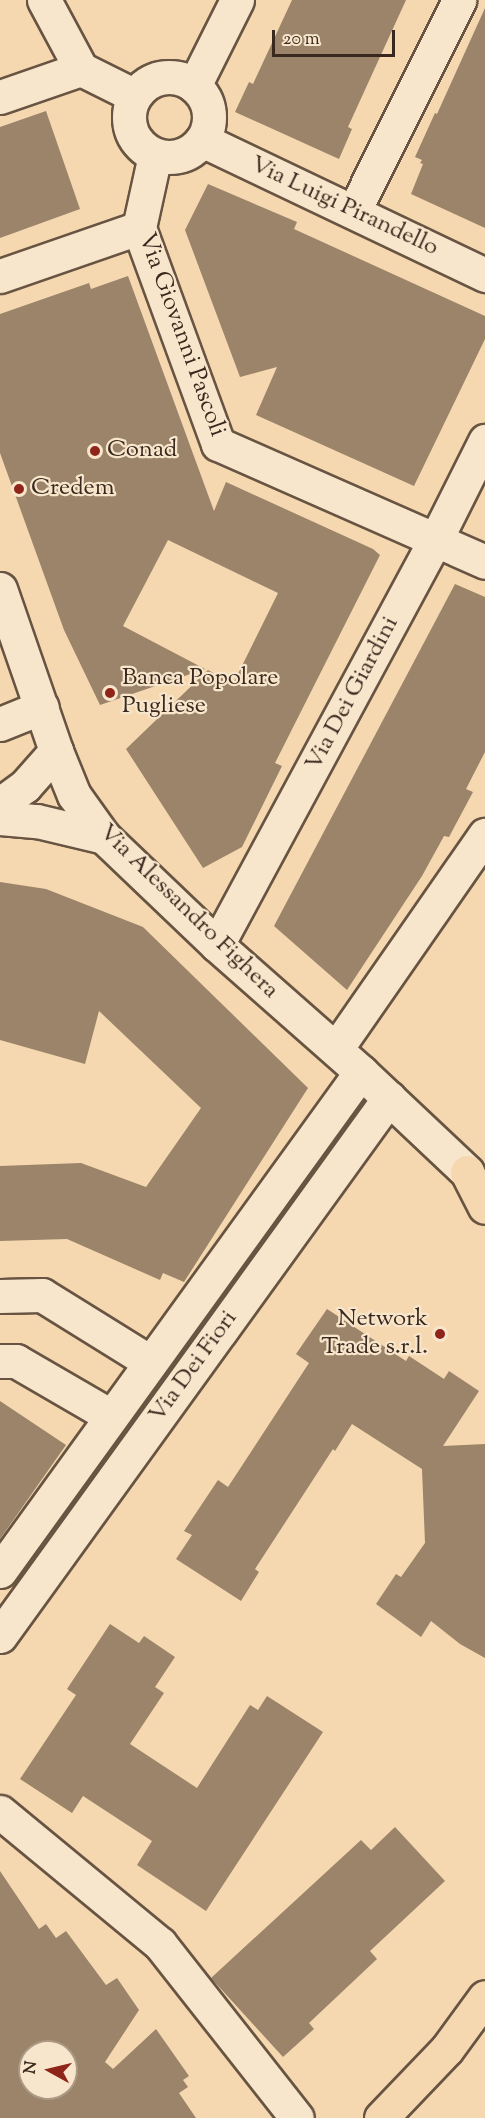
<!DOCTYPE html>
<html>
<head>
<meta charset="utf-8">
<style>
	body { margin:0 }
	#map { position:relative; width:485px; height:2118px; overflow:hidden; background:#f5d8b0; font-family:"Sorts Mill Goudy",serif }
	div>[style] { position:absolute }
	.building>* { inset:0; background:#9b8469 }
	.roads { filter:drop-shadow(2px 0 #685442) drop-shadow(-2px 0 #685442) drop-shadow(0 2px #685442) drop-shadow(0 -2px #685442) }
	.street>* { height:33px; margin:-16.5px; padding:0 16.5px; transform-origin:16.5px; border-radius:16.5px; background:#f8e6cc }
	.street>.ring { margin:-16.5px; padding:0; box-sizing:content-box; background:none; border:33px solid #f8e6cc; border-radius:50% }
	.secondary>* { height:33px; margin:-16.5px; padding:0 16.5px; transform-origin:16.5px; border-radius:16.5px; background:#f8e6cc }
	.primary>* { height:33px; margin:-16.5px; padding:0 16.5px; transform-origin:16.5px; border-radius:16.5px; background:#f5d8b0 }
	.dots>* { width:16px; height:16px; translate:-50% -50%; box-sizing:border-box; border:3px solid #f8e6cc; border-radius:50% }
	span { translate:-50% -50%; white-space:nowrap; text-align:center; line-height:1.15; -webkit-text-stroke:4.5px #f8e6cc; paint-order:stroke }
	.street-label { font-size:24px; color:#39281d }
	.poi-label { font-size:24px; color:#39281d }
	.left { translate:0 -50%; text-align:left }
	.right { translate:-100% -50%; text-align:right }
	.north { position:absolute; left:18px; top:2040px; width:60px; height:60px; box-sizing:border-box; background:#f8e6cc; border:2px solid #ac9a86; border-radius:50%; rotate:278deg; font-size:16px; font-weight:700; line-height:24px; text-align:center; color:#39281d }
	.north::after { content:''; display:block; margin:auto; width:21px; height:27px; background:#8f2418; clip-path:polygon(50% 0,100% 100%,50% 72%,0 100%) }
	.scale { position:absolute; left:272px; top:30px; width:123px; height:27px; box-sizing:border-box; border:3px solid #39281d; border-top:0; padding-left:8px; font-size:18px; line-height:21px; white-space:nowrap; color:#39281d; -webkit-text-stroke:4px #f8e6cc; paint-order:stroke }
</style>
</head>
<body>
<div id="map">
	<div class="building">
		<div style="clip-path:polygon(292px 0,406px 0,348px 127px,352px 129px,339px 159px,235px 112px,249px 82px,253px 84px)"></div>
		<div style="clip-path:polygon(485px 8px,485px 228px,411px 194px,423px 164px,420px 163px,422px 160px,415px 157px,435px 113px,437px 114px)"></div>
		<div style="clip-path:polygon(46px 111px,80px 209px,0 238px,0 127px)"></div>
		<div style="clip-path:polygon(208px 184px,297px 222px,294px 229px,485px 316px,485px 339px,414px 486px,256px 415px,277px 367px,240px 377px,185px 230px)"></div>
		<div style="clip-path:polygon(128px 276px,214px 511px,226px 482px,373px 549px,380px 555px,275px 763px,282px 766px,242px 847px,203px 868px,126px 749px,208px 670px,233px 684px,278px 593px,168px 540px,123px 626px,205px 669px,100px 705px,64px 630px,0 453px,0 314px,89px 283px,91px 289px)"></div>
		<div style="clip-path:polygon(455px 584px,485px 597px,485px 752px,466px 789px,473px 792px,449px 837px,444px 836px,422px 876px,347px 990px,274px 926px)"></div>
		<div style="clip-path:polygon(0 882px,46px 889px,143px 927px,308px 1088px,184px 1282px,163px 1273px,160px 1280px,67px 1239px,0 1241px,0 1166px,81px 1163px,146px 1187px,201px 1108px,99px 1011px,85px 1064px,0 1040px)"></div>
		<div style="clip-path:polygon(327px 1309px,406px 1361px,409px 1356px,444px 1379px,449px 1371px,479px 1391px,443px 1446px,485px 1444px,485px 1658px,460px 1644px,431px 1621px,421px 1637px,376px 1604px,396px 1574px,401px 1577px,425px 1543px,422px 1469px,352px 1424px,335px 1451px,333px 1449px,255px 1569px,259px 1572px,241px 1601px,176px 1559px,192px 1535px,184px 1531px,218px 1480px,228px 1487px,309px 1363px,296px 1354px)"></div>
		<div style="clip-path:polygon(0 1401px,66px 1445px,0 1539px)"></div>
		<div style="clip-path:polygon(110px 1624px,139px 1643px,144px 1636px,175px 1657px,155px 1687px,164px 1693px,130px 1744px,197px 1788px,250px 1705px,258px 1710px,267px 1696px,323px 1732px,206px 1911px,137px 1865px,152px 1841px,83px 1796px,72px 1813px,20px 1779px,76px 1695px,67px 1689px)"></div>
		<div style="clip-path:polygon(395px 1827px,445px 1881px,370px 1951px,377px 1959px,309px 2023px,314px 2029px,283px 2057px,211px 1978px,361px 1840px,371px 1850px)"></div>
		<div style="clip-path:polygon(evenodd,0 1871px,39px 1929px,46px 1924px,56px 1938px,66px 1931px,106px 1985px,117px 1978px,139px 2010px,105px 2062px,113px 2069px,156px 2029px,189px 2076px,183px 2080px,188px 2087px,179px 2093px,196px 2118px,0 2118px,0 1871px,30px 2052px,66px 2052px,66px 2088px,30px 2088px,30px 2052px)"></div>
	</div>
	<div class="roads">
		<div class="street">
			<div style="left:44px;top:0;width:78px;rotate:61.8deg"></div>
			<div class="ring" style="left:129px;top:77px;width:47px;height:47px"></div>
			<div style="left:194px;top:86px;width:96px;rotate:-63.4deg"></div>
			<div style="left:0;top:97px;width:86px;rotate:-19.1deg"></div>
			<div style="left:81px;top:69px;width:60px;rotate:26.6deg"></div>
			<div style="left:202px;top:140px;width:314px;rotate:25.5deg"></div>
			<div style="left:155px;top:155px;width:75px;rotate:102.4deg"></div>
			<div style="left:139px;top:228px;width:230px;rotate:69.9deg"></div>
			<div style="left:218px;top:444px;width:292px;rotate:23.8deg"></div>
			<div style="left:354px;top:211px;width:236px;rotate:-63.5deg"></div>
			<div style="left:0;top:276px;width:147px;rotate:-19.1deg"></div>
			<div style="left:0;top:724px;width:45px;rotate:-22deg"></div>
			<div style="left:217px;top:945px;width:461px;rotate:-61.7deg"></div>
			<div style="left:436px;top:539px;width:110px;rotate:-63.4deg"></div>
			<div style="left:336px;top:1049px;width:261px;rotate:-55.2deg"></div>
			<div style="left:0;top:1296px;width:42px;rotate:-1.4deg"></div>
			<div style="left:42px;top:1295px;width:127px;rotate:31.8deg"></div>
			<div style="left:0;top:1361px;width:16px"></div>
			<div style="left:16px;top:1361px;width:110px;rotate:30.1deg"></div>
			<div style="left:0;top:1571px;width:616px;rotate:-54.12deg"></div>
			<div style="left:0;top:1636px;width:664px;rotate:-54.13deg"></div>
			<div style="left:0;top:1812px;width:207px;rotate:39.5deg"></div>
			<div style="left:160px;top:1944px;width:221px;rotate:51.8deg"></div>
		</div>
		<div class="secondary">
			<div style="left:0;top:589px;width:171px;rotate:70.9deg"></div>
			<div style="left:56px;top:751px;width:48px;rotate:67.8deg"></div>
			<div style="left:74px;top:795px;width:52px;rotate:54.5deg"></div>
			<div style="left:104px;top:837px;width:156px;rotate:43.7deg"></div>
			<div style="left:217px;top:945px;width:192px;rotate:41.4deg"></div>
			<div style="left:361px;top:1072px;width:146px;rotate:43.3deg"></div>
			<div style="left:0;top:804px;width:31px;rotate:-36deg"></div>
			<div style="left:25px;top:786px;width:47px;rotate:-48.5deg"></div>
			<div style="left:0;top:818px;width:37px;rotate:5deg"></div>
			<div style="left:37px;top:821px;width:69px;rotate:13.4deg"></div>
		</div>
		<div class="primary">
			<div style="left:467px;top:1172px;width:39px;rotate:63deg"></div>
			<div style="left:381px;top:2118px;width:95px;rotate:-46.3deg"></div>
			<div style="left:447px;top:2049px;width:64px;rotate:-53.8deg"></div>
		</div>
	</div>
	<div class="dots">
		<div style="left:95px;top:451px;background:#8f2418"></div>
		<div style="left:19px;top:489px;background:#8f2418"></div>
		<div style="left:110px;top:693px;background:#8f2418"></div>
		<div style="left:440px;top:1334px;background:#8f2418"></div>
	</div>
	<div class="street-label">
		<span style="left:344px;top:207px;rotate:25deg">Via Luigi Pirandello</span>
		<span style="left:181px;top:335px;rotate:70deg">Via Giovanni Pascoli</span>
		<span style="left:353px;top:694px;rotate:-62deg">Via Dei Giardini</span>
		<span style="left:188px;top:912px;rotate:44deg">Via Alessandro Fighera</span>
		<span style="left:194px;top:1367px;rotate:-54deg">Via Dei Fiori</span>
	</div>
	<div class="poi-label">
		<span class="left" style="left:107px;top:451px">Conad</span>
		<span class="left" style="left:31px;top:489px">Credem</span>
		<span class="left" style="left:122px;top:693px">Banca Popolare<br>Pugliese</span>
		<span class="right" style="left:428px;top:1334px">Network<br>Trade s.r.l.</span>
	</div>
	<div class="north">N</div>
	<div class="scale">20 m</div>
</div>
</body>
</html>
